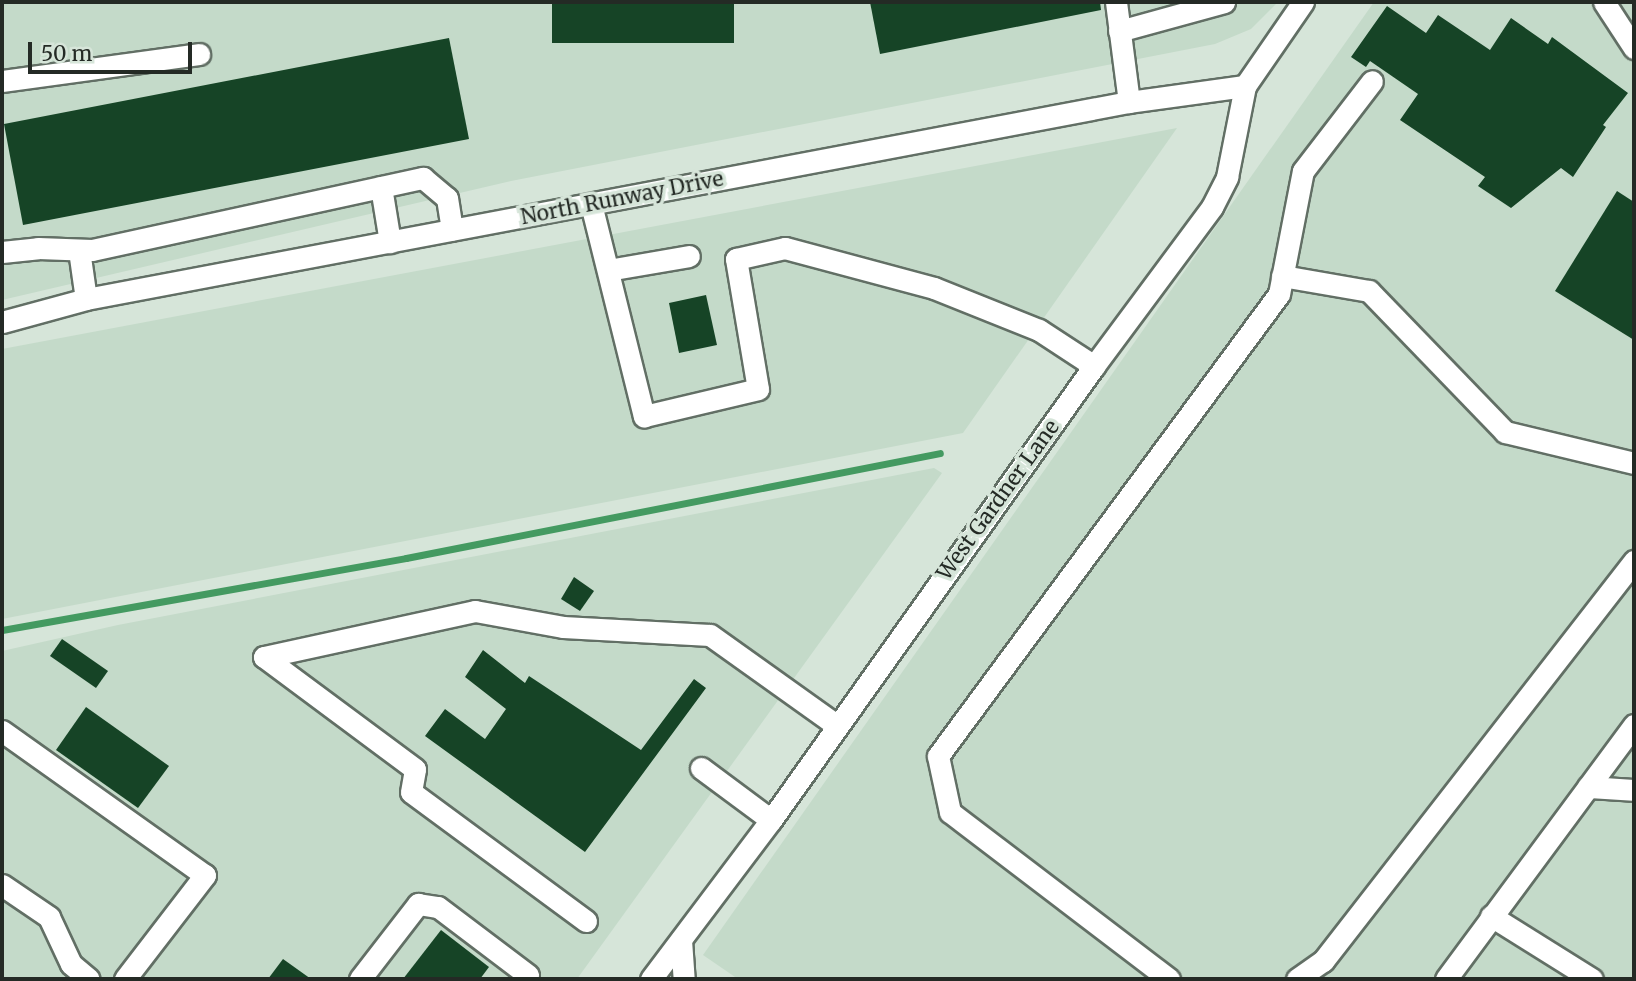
<!DOCTYPE html>
<html>
<head>
<meta charset="utf-8">
<style>
	body { margin:0 }
	#map { position:relative; width:1636px; height:981px; overflow:hidden; background:#d6e5d9; font-family:Merriweather,serif }
	div>[style] { position:absolute }
	.built>* { inset:0; background:#c4dac9 }
	.stream>* { height:7px; margin:-3.5px; padding:0 3.5px; transform-origin:3.5px; border-radius:3.5px; background:#449a61 }
	.building>* { inset:0; background:#164426 }
	.roads { filter:drop-shadow(2px 0 #626f65) drop-shadow(-2px 0 #626f65) drop-shadow(0 2px #626f65) drop-shadow(0 -2px #626f65) }
	.minor>* { height:21px; margin:-10.5px; padding:0 10.5px; transform-origin:10.5px; border-radius:10.5px; background:#fff }
	span { translate:-50% -50%; white-space:nowrap; text-align:center; line-height:1.15; -webkit-text-stroke:7px #d6e5d9; paint-order:stroke }
	.street-label { font-size:21px; color:#242a25 }
	.frame { position:absolute; inset:0; border:4px solid #242a25; pointer-events:none }
	.scale { position:absolute; left:28px; top:42px; width:164px; height:32px; box-sizing:border-box; border:4px solid #242a25; border-top:0; padding-left:9px; font-size:21px; line-height:24px; white-space:nowrap; color:#242a25; -webkit-text-stroke:5px #d6e5d9; paint-order:stroke }
</style>
</head>
<body>
<div id="map">
	<div class="built">
		<div style="clip-path:polygon(2px 2px,1278px 2px,1251px 29px,1215px 44px,511px 181px,2px 300px)"></div>
		<div style="clip-path:polygon(1374px 2px,1634px 2px,1634px 979px,738px 979px,703px 955px)"></div>
		<div style="clip-path:polygon(1177px 128px,963px 433px,2px 619px,2px 349px)"></div>
		<div style="clip-path:polygon(934px 468px,942px 473px,577px 979px,2px 979px,2px 651px,118px 625px)"></div>
	</div>
	<div class="stream">
		<div style="left:2px;top:630px;width:410px;rotate:-10.1deg"></div>
		<div style="left:406px;top:558px;width:544px;rotate:-11.12deg"></div>
	</div>
	<div class="building">
		<div style="clip-path:polygon(552px 2px,734px 2px,734px 43px,552px 43px)"></div>
		<div style="clip-path:polygon(870px 2px,1100px 2px,1101px 10px,880px 54px)"></div>
		<div style="clip-path:polygon(1387px 6px,1426px 33px,1438px 15px,1490px 50px,1511px 18px,1548px 44px,1552px 37px,1628px 93px,1603px 125px,1606px 127px,1573px 177px,1561px 168px,1511px 208px,1478px 186px,1485px 177px,1400px 120px,1418px 94px,1370px 61px,1366px 67px,1351px 57px)"></div>
		<div style="clip-path:polygon(449px 38px,469px 139px,23px 225px,4px 124px)"></div>
		<div style="clip-path:polygon(1617px 191px,1634px 202px,1634px 340px,1555px 291px)"></div>
		<div style="clip-path:polygon(706px 295px,717px 345px,679px 353px,669px 303px)"></div>
		<div style="clip-path:polygon(574px 577px,594px 591px,580px 611px,561px 599px)"></div>
		<div style="clip-path:polygon(62px 639px,108px 671px,96px 688px,50px 656px)"></div>
		<div style="clip-path:polygon(483px 650px,525px 683px,529px 676px,641px 750px,694px 679px,706px 688px,585px 852px,425px 736px,445px 709px,485px 739px,506px 709px,465px 677px)"></div>
		<div style="clip-path:polygon(86px 707px,169px 766px,138px 808px,56px 750px)"></div>
		<div style="clip-path:polygon(441px 930px,489px 967px,480px 979px,403px 979px)"></div>
		<div style="clip-path:polygon(283px 959px,311px 979px,268px 979px)"></div>
	</div>
	<div class="roads">
		<div class="minor">
			<div style="left:1116px;top:2px;width:101px;rotate:82.6deg"></div>
			<div style="left:1604px;top:2px;width:55px;rotate:56.9deg"></div>
			<div style="left:1119px;top:31px;width:109px;rotate:-15.4deg"></div>
			<div style="left:2px;top:81px;width:199px;rotate:-7.8deg"></div>
			<div style="left:381px;top:187px;width:56px;rotate:80.7deg"></div>
			<div style="left:591px;top:204px;width:219px;rotate:76deg"></div>
			<div style="left:644px;top:416px;width:117px;rotate:-13.3deg"></div>
			<div style="left:758px;top:389px;width:132px;rotate:-99.6deg"></div>
			<div style="left:736px;top:259px;width:50px;rotate:-12.7deg"></div>
			<div style="left:785px;top:248px;width:154px;rotate:15deg"></div>
			<div style="left:934px;top:288px;width:113px;rotate:21.8deg"></div>
			<div style="left:1039px;top:330px;width:66px;rotate:33.2deg"></div>
			<div style="left:79px;top:250px;width:49px;rotate:81.9deg"></div>
			<div style="left:2px;top:252px;width:36px;rotate:-6deg"></div>
			<div style="left:38px;top:248px;width:54px;rotate:2.1deg"></div>
			<div style="left:92px;top:250px;width:339px;rotate:-12.3deg"></div>
			<div style="left:423px;top:178px;width:31px;rotate:40deg"></div>
			<div style="left:447px;top:198px;width:32px;rotate:81deg"></div>
			<div style="left:608px;top:270px;width:82px;rotate:-9.8deg"></div>
			<div style="left:1282px;top:276px;width:88px;rotate:9.8deg"></div>
			<div style="left:1369px;top:291px;width:196px;rotate:46deg"></div>
			<div style="left:1505px;top:432px;width:133px;rotate:13.5deg"></div>
			<div style="left:2px;top:322px;width:87px;rotate:-15.3deg"></div>
			<div style="left:86px;top:299px;width:1061px;rotate:-10.7deg"></div>
			<div style="left:1129px;top:102px;width:117px;rotate:-7.9deg"></div>
			<div style="left:2px;top:731px;width:249px;rotate:35.4deg"></div>
			<div style="left:205px;top:875px;width:131px;rotate:127.6deg"></div>
			<div style="left:701px;top:768px;width:87px;rotate:36.6deg"></div>
			<div style="left:1588px;top:787px;width:46px;rotate:3.7deg"></div>
			<div style="left:2px;top:885px;width:57px;rotate:34.2deg"></div>
			<div style="left:49px;top:917px;width:52px;rotate:64.9deg"></div>
			<div style="left:71px;top:964px;width:23px;rotate:40deg"></div>
			<div style="left:1491px;top:916px;width:119px;rotate:32deg"></div>
			<div style="left:586px;top:921px;width:217px;rotate:-143.6deg"></div>
			<div style="left:411px;top:792px;width:23px;rotate:-80deg"></div>
			<div style="left:415px;top:769px;width:188px;rotate:-143.4deg"></div>
			<div style="left:264px;top:657px;width:216px;rotate:-12.3deg"></div>
			<div style="left:475px;top:611px;width:89px;rotate:10.3deg"></div>
			<div style="left:563px;top:627px;width:147px;rotate:3.1deg"></div>
			<div style="left:710px;top:635px;width:155px;rotate:35.5deg"></div>
			<div style="left:681px;top:940px;width:39px;rotate:86deg"></div>
			<div style="left:360px;top:979px;width:95px;rotate:-52.3deg"></div>
			<div style="left:418px;top:904px;width:20px;rotate:9deg"></div>
			<div style="left:438px;top:907px;width:113px;rotate:37.1deg"></div>
			<div style="left:651px;top:979px;width:199px;rotate:-53deg"></div>
			<div style="left:771px;top:820px;width:557px;rotate:-54.57deg"></div>
			<div style="left:1094px;top:366px;width:198px;rotate:-53.4deg"></div>
			<div style="left:1212px;top:207px;width:34px;rotate:-63deg"></div>
			<div style="left:1227px;top:177px;width:93px;rotate:-78.8deg"></div>
			<div style="left:1245px;top:86px;width:102px;rotate:-55.4deg"></div>
			<div style="left:1169px;top:979px;width:275px;rotate:-142.7deg"></div>
			<div style="left:950px;top:812px;width:57px;rotate:-102.1deg"></div>
			<div style="left:938px;top:756px;width:574px;rotate:-53.57deg"></div>
			<div style="left:1279px;top:294px;width:125px;rotate:-79deg"></div>
			<div style="left:1303px;top:171px;width:113px;rotate:-52.5deg"></div>
			<div style="left:1297px;top:979px;width:32px;rotate:-35deg"></div>
			<div style="left:1323px;top:961px;width:507px;rotate:-52.13deg"></div>
			<div style="left:1446px;top:979px;width:316px;rotate:-53.5deg"></div>
		</div>
	</div>
	<div class="street-label">
		<span style="left:622px;top:198px;rotate:-11deg">North Runway Drive</span>
		<span style="left:998px;top:500px;rotate:-54deg">West Gardner Lane</span>
	</div>
	<div class="frame"></div>
	<div class="scale">50 m</div>
</div>
</body>
</html>
